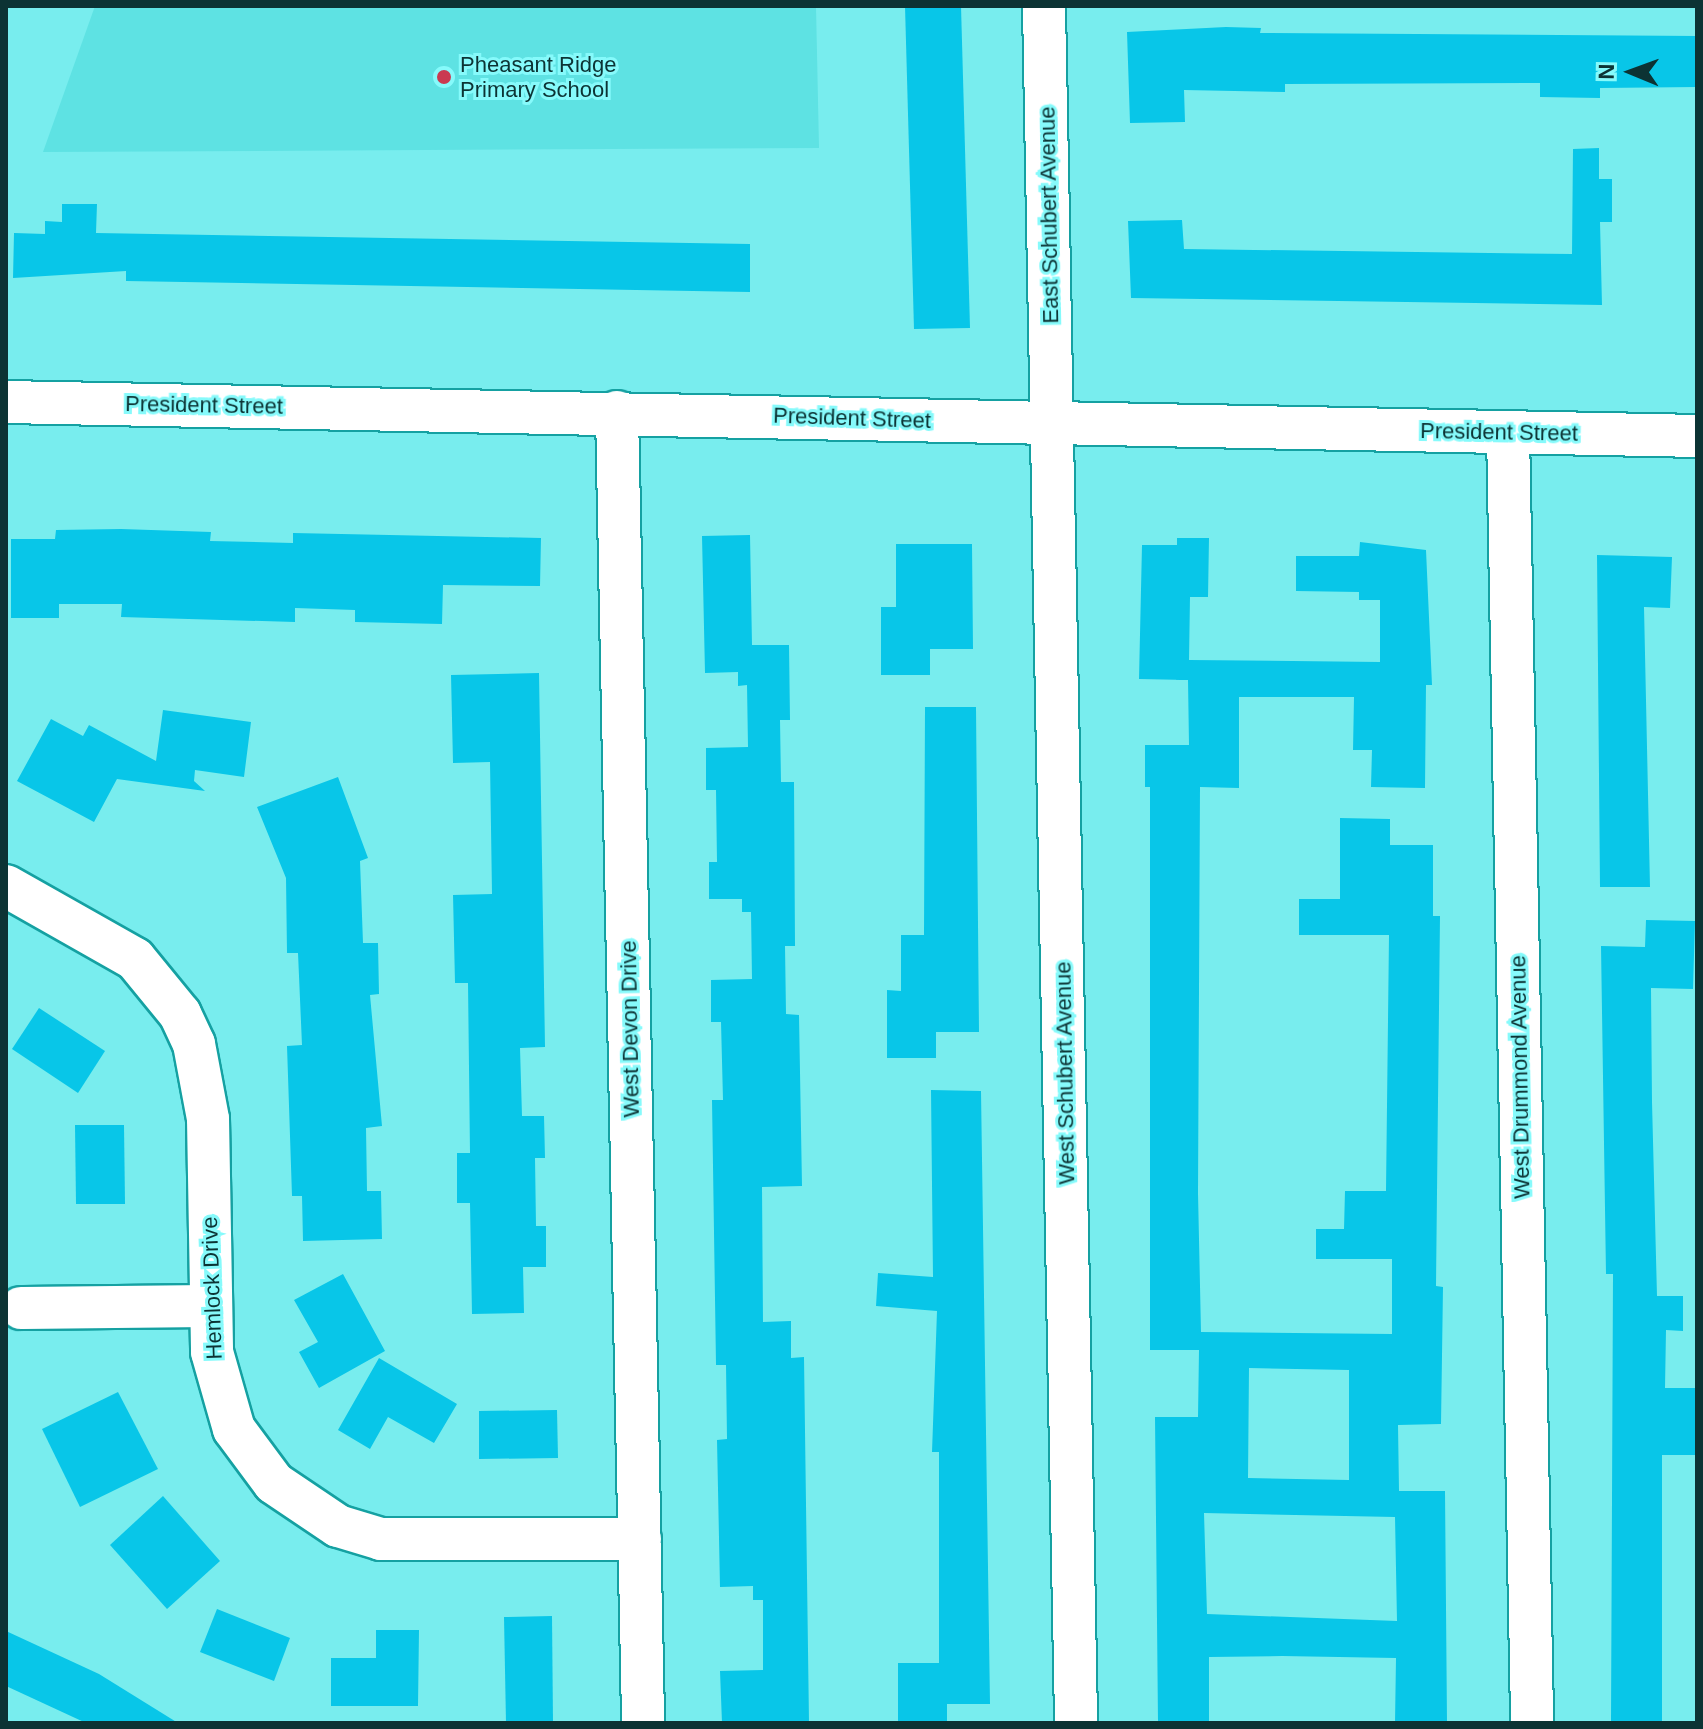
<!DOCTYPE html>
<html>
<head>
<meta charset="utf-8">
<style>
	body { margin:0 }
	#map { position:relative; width:1703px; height:1729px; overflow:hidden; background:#78edee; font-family:Arial,sans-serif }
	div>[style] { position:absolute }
	.built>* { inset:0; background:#5ee2e3 }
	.building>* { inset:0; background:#08c6e8 }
	.roads { filter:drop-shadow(2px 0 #15a1a2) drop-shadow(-2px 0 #15a1a2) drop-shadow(0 2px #15a1a2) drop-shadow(0 -2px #15a1a2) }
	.minor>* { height:42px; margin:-21px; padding:0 21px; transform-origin:21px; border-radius:21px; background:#fff }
	.dots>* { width:22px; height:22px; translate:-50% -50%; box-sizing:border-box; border:4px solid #86fafb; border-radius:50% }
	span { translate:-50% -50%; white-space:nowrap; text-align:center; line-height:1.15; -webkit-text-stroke:6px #86fafb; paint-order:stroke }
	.poi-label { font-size:22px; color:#0c3334 }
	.left { translate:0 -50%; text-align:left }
	.street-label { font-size:22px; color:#0c3334 }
	.frame { position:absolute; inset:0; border:8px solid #0c3334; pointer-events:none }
	.north { position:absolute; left:1591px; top:32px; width:80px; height:80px; -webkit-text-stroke:6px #86fafb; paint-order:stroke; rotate:271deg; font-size:22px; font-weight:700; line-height:32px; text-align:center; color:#0c3334 }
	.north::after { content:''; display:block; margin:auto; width:28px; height:36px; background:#0c3334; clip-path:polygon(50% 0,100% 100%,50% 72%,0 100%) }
</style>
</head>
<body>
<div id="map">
	<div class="built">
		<div style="clip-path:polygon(95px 6px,816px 6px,819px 148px,43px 152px)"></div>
	</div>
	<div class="building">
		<div style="clip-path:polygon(905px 6px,961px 6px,970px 328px,914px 329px)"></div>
		<div style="clip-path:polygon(1226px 27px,1261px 28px,1260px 33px,1697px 36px,1697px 87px,1600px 88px,1600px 98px,1540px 97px,1540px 83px,1285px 84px,1285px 92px,1184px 90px,1185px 122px,1130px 123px,1127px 32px)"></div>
		<div style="clip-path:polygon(1599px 148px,1599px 179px,1612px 179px,1612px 222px,1600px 222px,1602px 305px,1131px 298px,1128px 221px,1182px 220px,1184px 249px,1572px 254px,1573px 149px)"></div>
		<div style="clip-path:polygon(62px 204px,97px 204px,96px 233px,750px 244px,750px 292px,126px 281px,126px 271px,13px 278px,14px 233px,45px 234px,45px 221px,62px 222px)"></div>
		<div style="clip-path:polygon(121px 529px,211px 532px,210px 541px,293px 543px,293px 533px,541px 538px,540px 586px,443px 585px,442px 624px,355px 622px,355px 610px,295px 608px,295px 622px,121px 617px,122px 604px,59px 604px,59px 618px,11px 618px,11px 539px,55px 539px,56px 530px)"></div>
		<div style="clip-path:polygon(750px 535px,752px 645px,789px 645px,790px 720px,780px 720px,781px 782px,794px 782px,795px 946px,785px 946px,786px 1014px,799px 1015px,802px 1186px,762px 1187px,763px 1322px,791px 1321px,791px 1358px,804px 1357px,809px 1723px,722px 1723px,720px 1671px,763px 1670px,763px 1600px,753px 1600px,753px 1586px,720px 1587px,717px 1440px,727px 1439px,726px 1365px,716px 1365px,712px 1100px,723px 1100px,721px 1022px,711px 1022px,711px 980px,752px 979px,751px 912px,742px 912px,742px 899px,709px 899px,709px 862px,717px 862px,716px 790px,706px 790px,706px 748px,748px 747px,747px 685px,738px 686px,738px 672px,705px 673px,702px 536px)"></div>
		<div style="clip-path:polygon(evenodd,1177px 538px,1209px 538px,1208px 597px,1190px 597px,1189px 660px,1380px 662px,1380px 600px,1359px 600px,1359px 592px,1296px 591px,1296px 556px,1359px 556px,1360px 542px,1426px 550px,1432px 685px,1426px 685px,1425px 788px,1371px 787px,1372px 750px,1353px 750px,1354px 697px,1239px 697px,1239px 788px,1200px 787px,1198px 1193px,1201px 1332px,1392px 1334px,1392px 1259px,1316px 1259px,1316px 1229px,1344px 1229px,1345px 1191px,1386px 1191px,1389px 935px,1299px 935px,1299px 899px,1340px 899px,1340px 818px,1390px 819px,1390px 845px,1433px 845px,1433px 916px,1440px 916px,1436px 1286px,1443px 1287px,1441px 1424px,1398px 1425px,1399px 1491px,1445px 1491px,1447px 1723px,1395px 1723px,1396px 1658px,1282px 1656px,1209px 1657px,1209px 1723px,1158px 1723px,1155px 1417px,1198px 1417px,1199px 1350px,1150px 1350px,1150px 787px,1145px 787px,1145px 745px,1189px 745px,1188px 680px,1139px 679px,1142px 545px,1177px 545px,1177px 538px,1249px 1368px,1349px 1370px,1349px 1480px,1248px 1478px,1249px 1368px,1177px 538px,1204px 1513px,1395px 1517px,1397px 1621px,1207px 1614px,1204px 1513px)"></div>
		<div style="clip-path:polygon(896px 544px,972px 544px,973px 649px,930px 649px,930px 675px,881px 675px,881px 607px,896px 607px)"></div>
		<div style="clip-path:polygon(1597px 555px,1672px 557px,1670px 608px,1644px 607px,1650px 887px,1600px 887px)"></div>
		<div style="clip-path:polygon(539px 673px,545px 1047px,520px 1048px,522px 1116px,544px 1116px,545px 1158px,535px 1158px,536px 1226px,546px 1226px,546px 1267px,523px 1267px,524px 1313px,472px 1314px,470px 1203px,457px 1203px,457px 1153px,470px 1153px,468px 983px,455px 983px,453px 895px,492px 894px,490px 762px,453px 763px,451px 675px)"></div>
		<div style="clip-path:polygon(925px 707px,976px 707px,979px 1032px,936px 1032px,936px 1058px,887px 1058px,887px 990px,901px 991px,901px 935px,924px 935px)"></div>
		<div style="clip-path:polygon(163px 710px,251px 722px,244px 777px,195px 770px,194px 781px,205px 791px,117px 779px,94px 822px,17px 781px,51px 719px,83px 736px,89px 725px,156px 761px)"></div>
		<div style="clip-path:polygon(338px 777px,368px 858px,360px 861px,363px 943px,378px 943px,379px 994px,370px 995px,382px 1126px,366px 1128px,367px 1191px,381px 1191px,382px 1239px,303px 1241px,302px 1196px,292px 1196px,287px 1046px,302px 1045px,298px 953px,287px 953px,286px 878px,257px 807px)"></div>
		<div style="clip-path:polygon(1646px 920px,1695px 921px,1693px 989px,1651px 988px,1652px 1102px,1657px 1296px,1683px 1296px,1683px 1331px,1666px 1330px,1665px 1388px,1697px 1388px,1697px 1455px,1662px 1455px,1662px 1723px,1611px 1723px,1613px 1274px,1606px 1274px,1601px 946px,1645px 947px)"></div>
		<div style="clip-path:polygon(39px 1008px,105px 1051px,78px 1093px,12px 1049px)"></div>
		<div style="clip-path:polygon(931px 1090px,981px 1091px,990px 1704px,947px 1704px,947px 1723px,898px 1723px,898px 1663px,939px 1663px,939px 1452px,932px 1452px,937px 1311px,876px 1306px,878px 1273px,933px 1277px)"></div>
		<div style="clip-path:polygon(75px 1125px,124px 1125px,125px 1204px,76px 1204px)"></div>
		<div style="clip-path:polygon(343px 1274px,385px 1351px,319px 1388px,299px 1352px,318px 1342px,294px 1300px)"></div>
		<div style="clip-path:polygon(379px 1358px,457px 1404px,434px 1443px,388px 1417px,370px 1449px,338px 1430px)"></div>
		<div style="clip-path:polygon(118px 1392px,158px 1469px,80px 1507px,42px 1429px)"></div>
		<div style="clip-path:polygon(557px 1410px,558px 1458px,479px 1459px,479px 1411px)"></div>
		<div style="clip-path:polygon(163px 1496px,220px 1561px,167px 1609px,110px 1545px)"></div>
		<div style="clip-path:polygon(217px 1609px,290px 1638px,274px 1681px,200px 1652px)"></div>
		<div style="clip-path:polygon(552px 1616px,553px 1723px,506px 1723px,504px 1617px)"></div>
		<div style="clip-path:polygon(376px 1630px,419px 1630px,418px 1706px,331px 1706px,331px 1658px,376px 1658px)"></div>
		<div style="clip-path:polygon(6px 1631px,99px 1674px,178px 1723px,86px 1723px,6px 1686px)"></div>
	</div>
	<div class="roads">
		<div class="minor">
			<div style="left:1044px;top:6px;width:1717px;rotate:88.93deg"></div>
			<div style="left:6px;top:402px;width:1691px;rotate:1.15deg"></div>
			<div style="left:617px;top:412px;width:1311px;rotate:88.86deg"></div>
			<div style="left:1508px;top:432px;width:1291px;rotate:88.93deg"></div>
			<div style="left:6px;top:886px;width:148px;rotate:29.5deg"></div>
			<div style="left:135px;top:959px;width:71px;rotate:50.7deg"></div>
			<div style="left:180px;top:1014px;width:33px;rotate:65deg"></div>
			<div style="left:194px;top:1044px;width:76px;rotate:79.4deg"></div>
			<div style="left:208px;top:1119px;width:233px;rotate:89deg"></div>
			<div style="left:212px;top:1352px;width:80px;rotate:74.1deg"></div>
			<div style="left:234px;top:1429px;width:67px;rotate:53.5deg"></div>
			<div style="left:274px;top:1483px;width:77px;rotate:33.9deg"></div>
			<div style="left:338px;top:1526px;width:45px;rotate:16.8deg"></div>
			<div style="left:381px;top:1539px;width:259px"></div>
			<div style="left:21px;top:1308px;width:189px;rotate:-0.6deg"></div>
		</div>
	</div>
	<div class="dots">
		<div style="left:444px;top:77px;background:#ca3a51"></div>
	</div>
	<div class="poi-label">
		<span class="left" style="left:460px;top:77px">Pheasant Ridge<br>Primary School</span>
	</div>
	<div class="street-label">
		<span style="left:1049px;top:215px;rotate:-91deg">East Schubert Avenue</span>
		<span style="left:204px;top:405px;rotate:1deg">President Street</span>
		<span style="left:852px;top:418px;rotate:2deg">President Street</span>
		<span style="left:1499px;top:432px;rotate:1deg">President Street</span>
		<span style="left:630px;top:1029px;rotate:-91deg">West Devon Drive</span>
		<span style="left:1065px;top:1073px;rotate:-91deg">West Schubert Avenue</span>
		<span style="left:1520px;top:1077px;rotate:-91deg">West Drummond Avenue</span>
		<span style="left:212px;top:1288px;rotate:-92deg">Hemlock Drive</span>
	</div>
	<div class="frame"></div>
	<div class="north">N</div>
</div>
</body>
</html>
